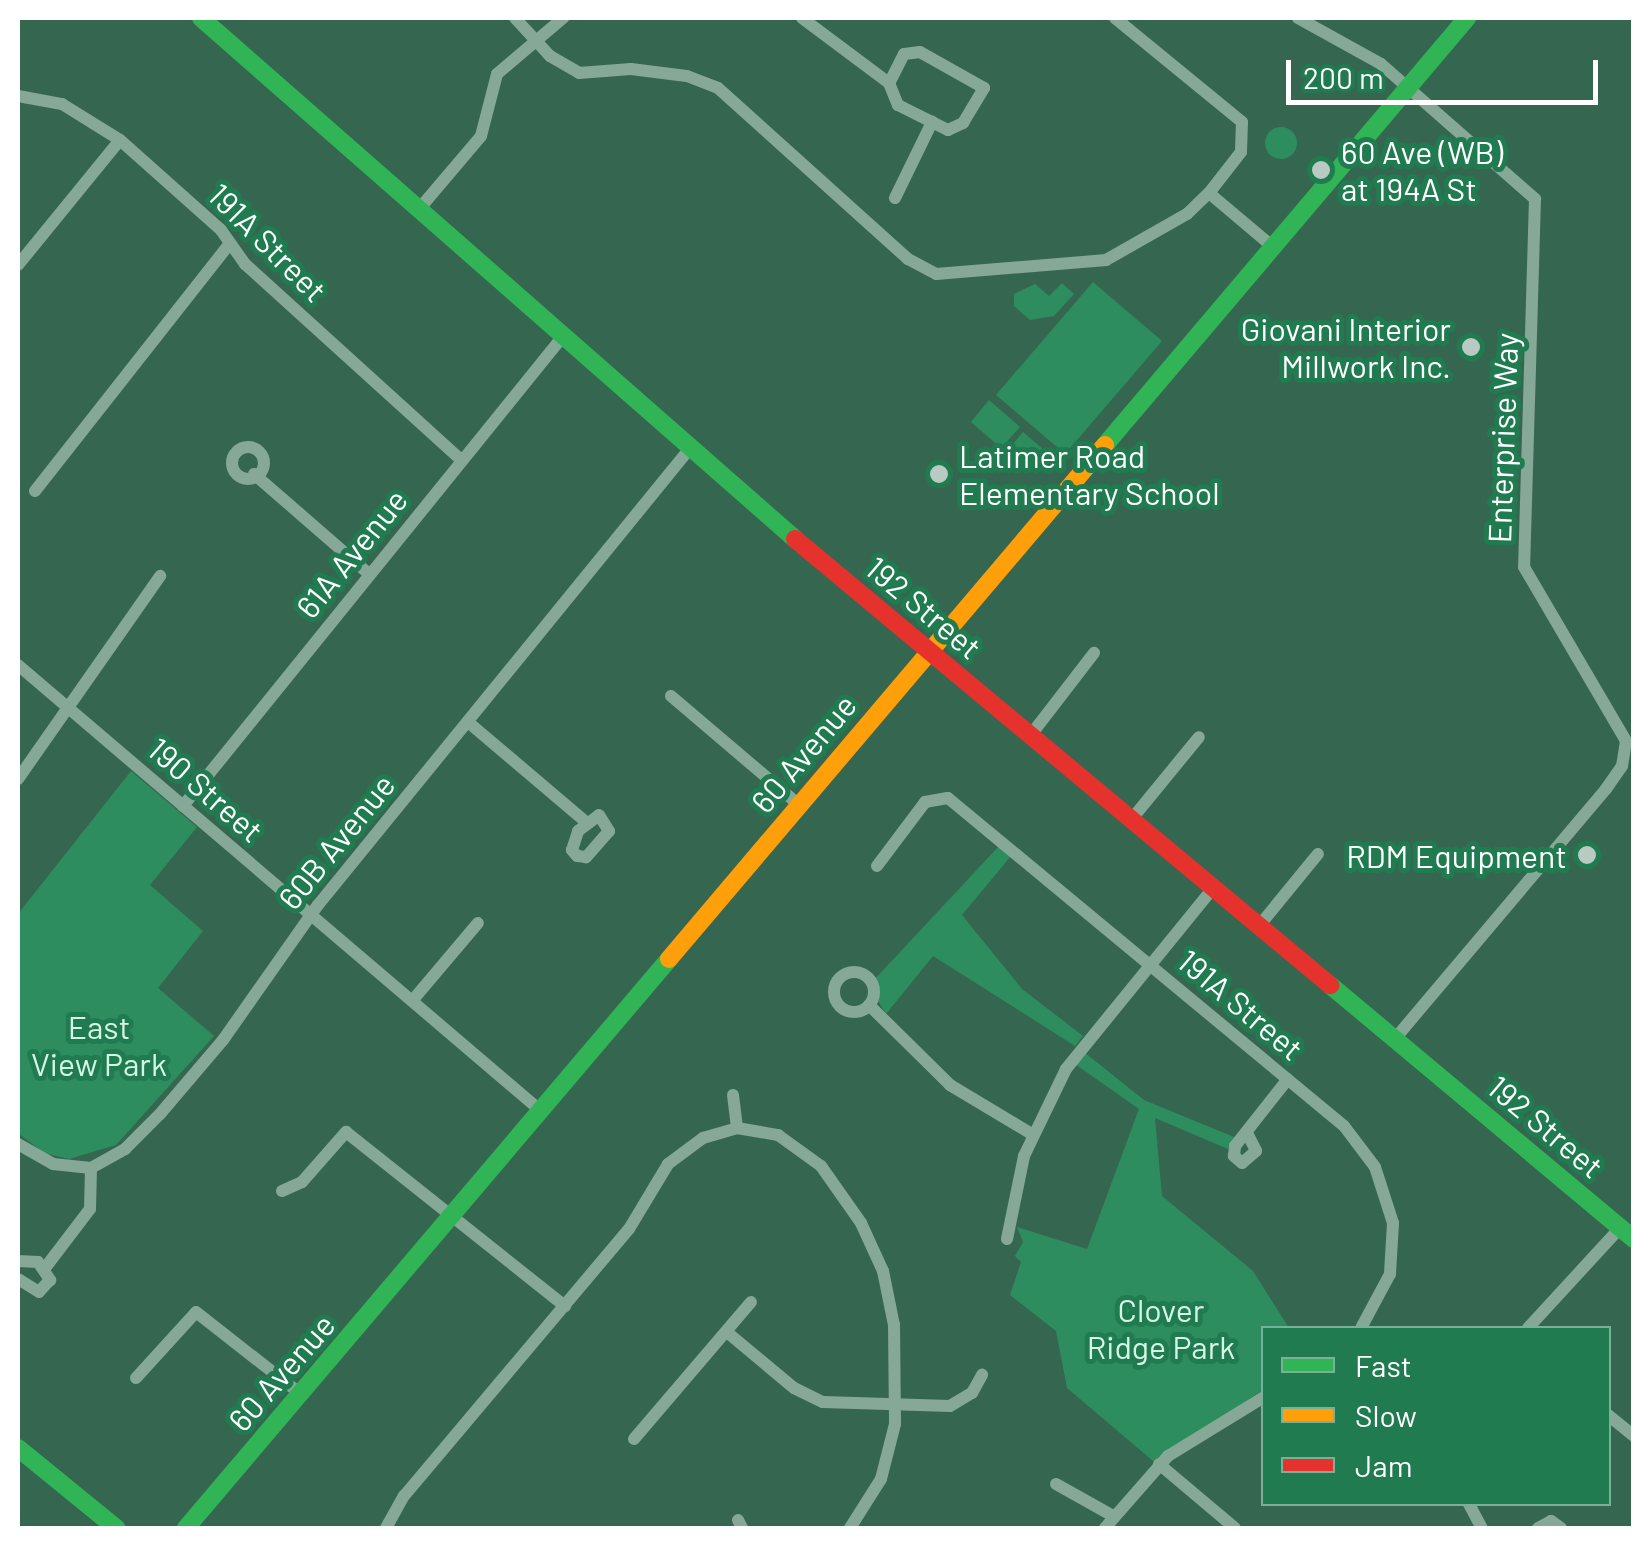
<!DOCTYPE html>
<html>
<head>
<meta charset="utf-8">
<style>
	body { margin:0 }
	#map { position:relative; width:1651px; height:1546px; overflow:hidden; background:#356750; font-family:Barlow,sans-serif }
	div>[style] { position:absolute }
	.green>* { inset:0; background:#2d8d5f }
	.round { border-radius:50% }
	.street>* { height:12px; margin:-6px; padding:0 6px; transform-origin:6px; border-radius:6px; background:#86a897 }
	.street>.ring { margin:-6px; padding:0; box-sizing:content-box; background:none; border:12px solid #86a897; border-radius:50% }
	.fast>* { height:18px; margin:-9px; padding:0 9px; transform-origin:9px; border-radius:9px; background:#30b455 }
	.slow>* { height:18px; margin:-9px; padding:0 9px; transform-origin:9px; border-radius:9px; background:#ff9f0a }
	.jam>* { height:18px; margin:-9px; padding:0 9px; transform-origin:9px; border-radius:9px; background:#e5322d }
	.dots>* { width:28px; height:28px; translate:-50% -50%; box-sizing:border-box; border:5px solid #217b51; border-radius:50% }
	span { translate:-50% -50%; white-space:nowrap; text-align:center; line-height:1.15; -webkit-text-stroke:10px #217b51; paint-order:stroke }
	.poi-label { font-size:32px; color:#fff }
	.left { translate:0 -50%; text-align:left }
	.right { translate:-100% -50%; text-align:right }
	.street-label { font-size:32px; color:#fff }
	.park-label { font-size:32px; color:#d5f7e6 }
	.frame { position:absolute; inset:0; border:20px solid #fff; pointer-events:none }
	.legend { position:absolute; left:1261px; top:1326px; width:350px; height:180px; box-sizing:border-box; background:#217b51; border:2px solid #7ab097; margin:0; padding:12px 18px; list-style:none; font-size:30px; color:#fff }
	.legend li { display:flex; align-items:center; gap:20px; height:50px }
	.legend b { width:50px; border:2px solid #7ab097 }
	.scale { position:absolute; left:1286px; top:60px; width:312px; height:45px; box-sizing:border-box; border:5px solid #fff; border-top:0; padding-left:12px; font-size:30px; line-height:35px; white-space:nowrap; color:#fff; -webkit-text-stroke:8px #217b51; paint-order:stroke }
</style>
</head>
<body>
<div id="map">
	<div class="green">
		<div class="round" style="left:1265px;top:127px;width:32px;height:32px"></div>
		<div style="clip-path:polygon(1093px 282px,1162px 341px,1065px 454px,996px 395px)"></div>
		<div style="clip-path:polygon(1062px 283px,1074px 294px,1054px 316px,1030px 320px,1014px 306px,1014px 294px,1035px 284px,1049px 296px)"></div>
		<div style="clip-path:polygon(989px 400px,1020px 427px,1001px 448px,971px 422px)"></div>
		<div style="clip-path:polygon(1023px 432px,1051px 456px,1036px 474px,1008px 450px)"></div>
		<div style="clip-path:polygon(131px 771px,197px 827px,150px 885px,203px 931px,158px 988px,214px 1036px,116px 1145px,69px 1159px,44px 1153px,18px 1133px,18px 914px)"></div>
		<div style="clip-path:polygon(999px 846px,1011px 856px,962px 915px,1022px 989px,1083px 1036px,1075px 1046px,933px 956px,886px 1014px,878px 1001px,874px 980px)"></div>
		<div style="clip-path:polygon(1084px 1052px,1144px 1100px,1234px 1137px,1228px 1149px,1155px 1118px,1162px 1196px,1253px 1271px,1289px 1328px,1264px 1328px,1263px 1390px,1153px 1461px,1067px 1388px,1056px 1331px,1010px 1295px,1021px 1262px,1015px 1256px,1023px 1242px,1017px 1227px,1087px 1249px,1139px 1109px,1075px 1064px)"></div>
	</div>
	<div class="street">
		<div style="left:515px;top:18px;width:52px;rotate:47.4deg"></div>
		<div style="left:550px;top:56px;width:34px;rotate:30deg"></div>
		<div style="left:579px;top:73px;width:52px;rotate:-4.4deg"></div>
		<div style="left:631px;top:69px;width:56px;rotate:7.1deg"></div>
		<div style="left:687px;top:76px;width:33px;rotate:21deg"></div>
		<div style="left:718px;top:88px;width:256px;rotate:42deg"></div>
		<div style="left:908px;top:259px;width:32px;rotate:28deg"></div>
		<div style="left:936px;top:274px;width:171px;rotate:-4.7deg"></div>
		<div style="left:1106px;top:260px;width:93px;rotate:-29.6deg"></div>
		<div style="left:1187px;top:214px;width:30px;rotate:-44deg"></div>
		<div style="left:1209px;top:193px;width:82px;rotate:40.1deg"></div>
		<div style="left:802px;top:18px;width:109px;rotate:36.8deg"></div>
		<div style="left:889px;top:83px;width:24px;rotate:68deg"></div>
		<div style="left:898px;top:105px;width:56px;rotate:26.6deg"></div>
		<div style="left:948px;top:130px;width:17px;rotate:-25deg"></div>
		<div style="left:963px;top:123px;width:41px;rotate:-59deg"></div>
		<div style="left:984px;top:88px;width:73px;rotate:-150.6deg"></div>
		<div style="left:920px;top:52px;width:16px;rotate:173deg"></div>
		<div style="left:904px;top:54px;width:33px;rotate:117deg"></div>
		<div style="left:1115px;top:18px;width:164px;rotate:39.3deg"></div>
		<div style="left:1242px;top:122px;width:30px;rotate:92deg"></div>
		<div style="left:1241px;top:152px;width:52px;rotate:128deg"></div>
		<div style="left:1298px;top:18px;width:95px;rotate:29deg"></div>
		<div style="left:1381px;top:64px;width:205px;rotate:41.2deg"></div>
		<div style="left:1535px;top:199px;width:368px;rotate:91.7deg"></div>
		<div style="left:1524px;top:567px;width:202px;rotate:59.6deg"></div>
		<div style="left:1626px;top:741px;width:25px;rotate:99deg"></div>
		<div style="left:1622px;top:766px;width:28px;rotate:125deg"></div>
		<div style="left:1606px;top:789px;width:327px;rotate:130.2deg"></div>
		<div style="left:18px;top:96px;width:45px;rotate:10.3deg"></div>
		<div style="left:62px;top:104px;width:68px;rotate:31.8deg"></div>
		<div style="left:120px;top:140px;width:135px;rotate:41.7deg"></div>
		<div style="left:221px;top:230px;width:42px;rotate:54.8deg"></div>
		<div style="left:245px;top:264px;width:292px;rotate:42.2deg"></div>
		<div style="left:895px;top:198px;width:85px;rotate:-64deg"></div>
		<div style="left:420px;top:208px;width:94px;rotate:-49.7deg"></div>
		<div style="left:481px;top:136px;width:64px;rotate:-75.5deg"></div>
		<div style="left:497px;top:74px;width:87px;rotate:-40.3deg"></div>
		<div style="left:18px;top:265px;width:161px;rotate:-50.8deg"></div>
		<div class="ring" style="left:232px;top:447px;width:20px;height:20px"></div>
		<div style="left:254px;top:474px;width:152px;rotate:41deg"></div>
		<div style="left:35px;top:491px;width:315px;rotate:-51.8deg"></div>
		<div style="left:18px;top:665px;width:687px;rotate:40.46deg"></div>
		<div style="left:671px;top:696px;width:168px;rotate:40.4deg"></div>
		<div style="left:468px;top:722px;width:155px;rotate:40.3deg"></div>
		<div style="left:1030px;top:736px;width:105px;rotate:-52.4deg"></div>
		<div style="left:18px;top:779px;width:248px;rotate:-55deg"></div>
		<div style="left:183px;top:806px;width:606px;rotate:-51.03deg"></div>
		<div style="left:599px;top:815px;width:19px;rotate:58deg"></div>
		<div style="left:609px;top:831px;width:35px;rotate:131deg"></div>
		<div style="left:586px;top:857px;width:9px;rotate:-174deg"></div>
		<div style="left:577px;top:856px;width:8px;rotate:-130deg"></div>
		<div style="left:572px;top:850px;width:20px;rotate:-72deg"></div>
		<div style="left:578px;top:831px;width:26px;rotate:-37deg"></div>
		<div style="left:1131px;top:820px;width:107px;rotate:-50.7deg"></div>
		<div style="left:877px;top:866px;width:80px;rotate:-53.1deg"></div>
		<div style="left:925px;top:802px;width:23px;rotate:-10deg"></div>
		<div style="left:948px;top:798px;width:514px;rotate:39.63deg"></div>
		<div style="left:1344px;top:1126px;width:51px;rotate:52.9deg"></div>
		<div style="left:1375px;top:1167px;width:59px;rotate:72.2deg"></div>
		<div style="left:1393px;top:1223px;width:51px;rotate:93.4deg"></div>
		<div style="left:1390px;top:1274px;width:61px;rotate:118.2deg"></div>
		<div style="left:1259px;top:926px;width:93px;rotate:-50.7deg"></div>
		<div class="ring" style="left:834px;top:972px;width:28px;height:28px"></div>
		<div style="left:412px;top:1001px;width:102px;rotate:-49.8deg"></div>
		<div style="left:869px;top:1005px;width:114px;rotate:44.6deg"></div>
		<div style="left:950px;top:1085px;width:96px;rotate:30.9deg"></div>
		<div style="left:733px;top:1095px;width:33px;rotate:83deg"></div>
		<div style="left:1247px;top:1133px;width:20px;rotate:63deg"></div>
		<div style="left:1256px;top:1151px;width:18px;rotate:139deg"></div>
		<div style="left:1242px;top:1163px;width:11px;rotate:-139deg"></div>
		<div style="left:1234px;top:1156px;width:10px;rotate:-84deg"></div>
		<div style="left:1235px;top:1146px;width:85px;rotate:-51.7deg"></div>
		<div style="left:18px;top:1144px;width:40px;rotate:29.7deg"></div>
		<div style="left:53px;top:1164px;width:38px;rotate:6deg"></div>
		<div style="left:91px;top:1168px;width:39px;rotate:-29deg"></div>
		<div style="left:125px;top:1149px;width:49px;rotate:-45deg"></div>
		<div style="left:160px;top:1114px;width:97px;rotate:-49.6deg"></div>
		<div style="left:223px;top:1040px;width:165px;rotate:-54.9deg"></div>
		<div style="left:318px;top:905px;width:591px;rotate:-50.84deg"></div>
		<div style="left:282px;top:1191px;width:22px;rotate:-24deg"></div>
		<div style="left:302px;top:1182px;width:67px;rotate:-48.7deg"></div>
		<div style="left:346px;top:1132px;width:280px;rotate:38.5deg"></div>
		<div style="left:1007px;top:1239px;width:85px;rotate:-78.4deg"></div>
		<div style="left:1024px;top:1156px;width:97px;rotate:-64.2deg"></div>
		<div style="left:1066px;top:1069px;width:233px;rotate:-50.9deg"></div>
		<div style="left:18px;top:1261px;width:20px;rotate:3deg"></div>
		<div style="left:38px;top:1262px;width:22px;rotate:56deg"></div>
		<div style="left:50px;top:1280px;width:16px;rotate:133deg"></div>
		<div style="left:39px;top:1292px;width:25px;rotate:-148deg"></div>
		<div style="left:45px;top:1268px;width:74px;rotate:-52.7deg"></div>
		<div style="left:90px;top:1209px;width:41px;rotate:-88.6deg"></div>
		<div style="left:1528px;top:1328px;width:137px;rotate:-47.4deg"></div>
		<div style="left:728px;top:1333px;width:86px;rotate:39.8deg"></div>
		<div style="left:794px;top:1388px;width:32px;rotate:26deg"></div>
		<div style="left:823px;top:1402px;width:127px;rotate:1.8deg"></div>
		<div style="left:950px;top:1406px;width:26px;rotate:-31deg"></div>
		<div style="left:972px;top:1393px;width:21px;rotate:-61deg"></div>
		<div style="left:136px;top:1378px;width:89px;rotate:-47.7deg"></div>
		<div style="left:196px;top:1312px;width:135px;rotate:38.1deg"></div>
		<div style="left:1608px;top:1415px;width:33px;rotate:39deg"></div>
		<div style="left:634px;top:1439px;width:180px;rotate:-49.5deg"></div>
		<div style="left:1159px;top:1464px;width:99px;rotate:40.1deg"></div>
		<div style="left:1056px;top:1484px;width:65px;rotate:29.3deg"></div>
		<div style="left:1469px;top:1504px;width:27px;rotate:62deg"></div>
		<div style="left:738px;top:1520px;width:9px;rotate:63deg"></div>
		<div style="left:386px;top:1528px;width:37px;rotate:-61deg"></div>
		<div style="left:404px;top:1496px;width:349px;rotate:-49.9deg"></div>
		<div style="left:629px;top:1229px;width:76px;rotate:-59deg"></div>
		<div style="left:668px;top:1164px;width:44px;rotate:-36.6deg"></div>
		<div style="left:703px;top:1138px;width:35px;rotate:-16deg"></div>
		<div style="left:737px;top:1128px;width:42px;rotate:9.7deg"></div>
		<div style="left:778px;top:1135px;width:53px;rotate:35.8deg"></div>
		<div style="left:821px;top:1166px;width:70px;rotate:54.9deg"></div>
		<div style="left:861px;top:1223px;width:53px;rotate:65.4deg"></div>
		<div style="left:883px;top:1271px;width:55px;rotate:78.5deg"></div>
		<div style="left:894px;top:1325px;width:99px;rotate:89.4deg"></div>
		<div style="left:895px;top:1424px;width:57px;rotate:104.3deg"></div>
		<div style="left:881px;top:1479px;width:58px;rotate:122.3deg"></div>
		<div style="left:1105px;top:1528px;width:96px;rotate:-48.8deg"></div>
		<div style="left:1168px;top:1456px;width:113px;rotate:-31.6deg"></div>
		<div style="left:1538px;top:1528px;width:15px;rotate:-28deg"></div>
		<div style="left:1551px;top:1521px;width:12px;rotate:35deg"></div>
	</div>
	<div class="fast">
		<div style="left:201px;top:18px;width:790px;rotate:41.25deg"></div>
		<div style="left:1105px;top:445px;width:560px;rotate:-49.71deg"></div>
		<div style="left:1330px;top:985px;width:396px;rotate:39.9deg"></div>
		<div style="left:18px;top:1448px;width:127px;rotate:39.2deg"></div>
		<div style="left:186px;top:1528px;width:746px;rotate:-49.67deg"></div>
	</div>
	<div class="slow">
		<div style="left:669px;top:959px;width:674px;rotate:-49.69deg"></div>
	</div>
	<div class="jam">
		<div style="left:795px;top:539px;width:697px;rotate:39.82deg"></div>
	</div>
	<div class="dots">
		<div style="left:1321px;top:170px;background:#b8cac2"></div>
		<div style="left:1471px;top:347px;background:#b8cac2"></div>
		<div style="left:939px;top:474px;background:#b8cac2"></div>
		<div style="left:1587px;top:855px;background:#b8cac2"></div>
	</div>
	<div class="poi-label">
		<span class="left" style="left:1341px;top:170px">60 Ave (WB)<br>at 194A St</span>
		<span class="right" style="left:1451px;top:347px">Giovani Interior<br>Millwork Inc.</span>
		<span class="left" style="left:959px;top:474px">Latimer Road<br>Elementary School</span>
		<span class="right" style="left:1567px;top:855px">RDM Equipment</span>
	</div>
	<div class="street-label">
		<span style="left:268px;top:242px;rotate:45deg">191A Street</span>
		<span style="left:1502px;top:438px;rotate:-88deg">Enterprise Way</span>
		<span style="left:351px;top:553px;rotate:-51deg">61A Avenue</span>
		<span style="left:924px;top:607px;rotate:40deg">192 Street</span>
		<span style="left:803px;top:753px;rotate:-50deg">60 Avenue</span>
		<span style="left:206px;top:789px;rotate:41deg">190 Street</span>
		<span style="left:336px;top:841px;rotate:-51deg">60B Avenue</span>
		<span style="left:1241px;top:1004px;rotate:40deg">191A Street</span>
		<span style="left:1546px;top:1126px;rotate:40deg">192 Street</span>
		<span style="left:281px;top:1372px;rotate:-49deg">60 Avenue</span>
	</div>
	<div class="park-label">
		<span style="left:99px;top:1045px">East<br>View Park</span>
		<span style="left:1161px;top:1328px">Clover<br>Ridge Park</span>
	</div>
	<div class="frame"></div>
	<ul class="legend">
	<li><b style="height:12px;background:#30b455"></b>Fast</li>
	<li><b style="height:12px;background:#ff9f0a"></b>Slow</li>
	<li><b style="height:12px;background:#e5322d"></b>Jam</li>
	</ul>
	<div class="scale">200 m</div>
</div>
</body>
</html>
